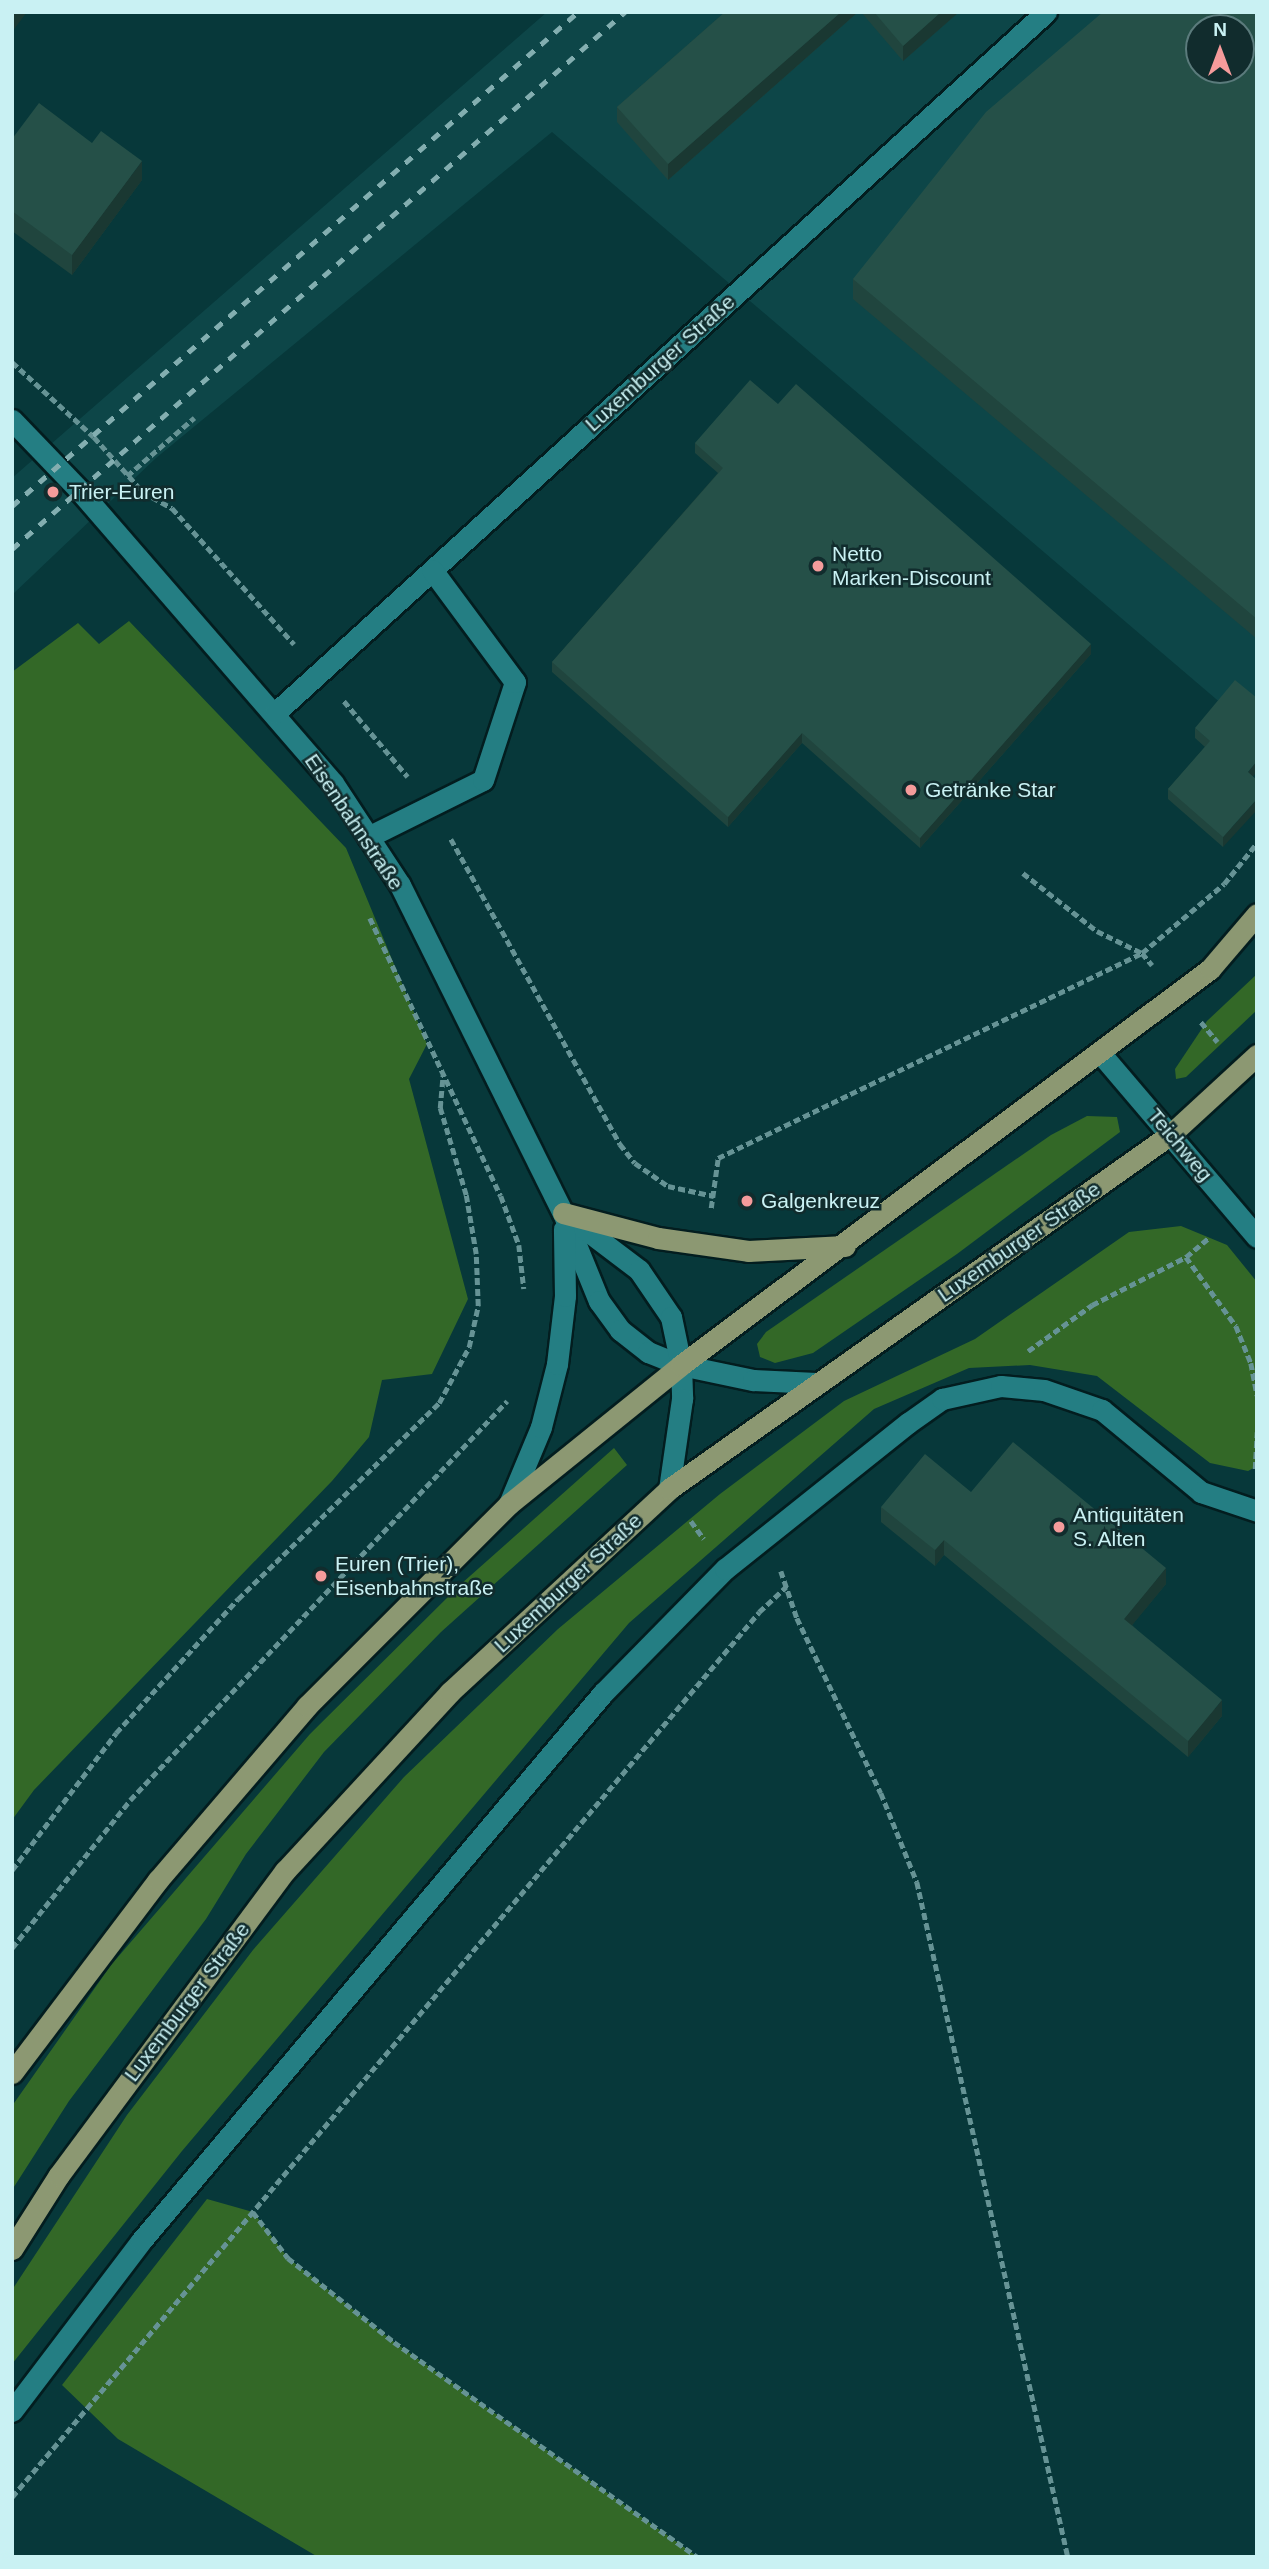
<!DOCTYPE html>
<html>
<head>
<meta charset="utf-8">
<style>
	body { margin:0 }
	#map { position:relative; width:1269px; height:2569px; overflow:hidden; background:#07383a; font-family:Arial,sans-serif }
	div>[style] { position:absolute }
	.built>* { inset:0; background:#0d4648 }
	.green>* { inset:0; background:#336827 }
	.path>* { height:4.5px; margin-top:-2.25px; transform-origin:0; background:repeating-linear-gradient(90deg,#669395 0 7px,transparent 0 10.5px) }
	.roads { filter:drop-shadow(2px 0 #031d1f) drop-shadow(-2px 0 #031d1f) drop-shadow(0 2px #031d1f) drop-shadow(0 -2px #031d1f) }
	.minor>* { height:21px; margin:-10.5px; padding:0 10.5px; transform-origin:10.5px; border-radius:10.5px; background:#247e83 }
	.major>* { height:21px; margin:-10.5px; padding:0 10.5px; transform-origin:10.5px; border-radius:10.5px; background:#8c9872 }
	.rail>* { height:5px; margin-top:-2.5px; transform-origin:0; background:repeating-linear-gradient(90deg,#83aeb0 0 9px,transparent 0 18px) }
	.wall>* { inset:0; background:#20453e }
	.shaded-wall>* { inset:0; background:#1a3832 }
	.building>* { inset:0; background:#255048 }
	.dots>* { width:19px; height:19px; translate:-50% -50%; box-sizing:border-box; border:4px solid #112c2d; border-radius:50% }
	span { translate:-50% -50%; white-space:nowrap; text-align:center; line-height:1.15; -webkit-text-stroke:5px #112c2d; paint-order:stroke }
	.street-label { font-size:21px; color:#c9f1f3 }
	.poi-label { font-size:21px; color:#c9f1f3 }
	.left { translate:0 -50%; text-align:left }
	.frame { position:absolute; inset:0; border:14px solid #c9f1f3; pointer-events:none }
	.north { position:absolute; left:1185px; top:14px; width:70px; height:70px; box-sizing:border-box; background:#112c2d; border:2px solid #5b7b7c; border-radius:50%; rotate:0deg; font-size:19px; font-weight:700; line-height:28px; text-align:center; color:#c9f1f3 }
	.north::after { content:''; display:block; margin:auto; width:24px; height:32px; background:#f59b9b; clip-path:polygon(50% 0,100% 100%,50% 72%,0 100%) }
</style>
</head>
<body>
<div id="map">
	<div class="built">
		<div style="clip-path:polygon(evenodd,547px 12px,1257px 12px,1257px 734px,552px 132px,156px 458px,12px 595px,12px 478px,547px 12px,1199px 28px,1241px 28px,1241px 70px,1199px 70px,1199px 28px)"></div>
	</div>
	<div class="green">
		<div style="clip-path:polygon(129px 621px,346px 848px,427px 1044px,409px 1079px,468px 1299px,432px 1374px,382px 1380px,369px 1437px,332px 1481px,34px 1790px,12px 1820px,12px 672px,78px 623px,99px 644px)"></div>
		<div style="clip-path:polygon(1257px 974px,1257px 1010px,1186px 1077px,1176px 1079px,1175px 1069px,1207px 1021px)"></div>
		<div style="clip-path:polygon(1087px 1116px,1117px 1117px,1120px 1132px,957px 1254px,813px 1353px,775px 1363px,760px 1357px,757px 1344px,766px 1332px,1051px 1135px)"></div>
		<div style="clip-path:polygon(1181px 1226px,1227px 1245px,1257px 1282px,1257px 1466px,1248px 1471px,1210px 1463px,1097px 1376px,1030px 1365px,969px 1368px,874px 1409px,629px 1623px,182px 2151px,12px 2364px,12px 2290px,127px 2115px,253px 1950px,404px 1777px,558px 1629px,720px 1494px,844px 1401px,975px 1339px,1129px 1232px)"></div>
		<div style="clip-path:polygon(614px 1448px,627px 1465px,441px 1632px,324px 1752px,246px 1854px,206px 1919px,69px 2101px,12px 2190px,12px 2106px,111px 1965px,310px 1734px,461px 1584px)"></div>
		<div style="clip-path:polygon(207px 2199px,253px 2212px,288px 2258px,394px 2342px,698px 2557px,318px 2557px,118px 2439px,62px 2385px)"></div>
	</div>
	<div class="path">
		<div style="left:12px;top:362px;width:111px;rotate:42.4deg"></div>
		<div style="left:94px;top:437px;width:74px;rotate:48.3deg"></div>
		<div style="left:143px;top:492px;width:33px;rotate:29deg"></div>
		<div style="left:172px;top:508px;width:183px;rotate:48.1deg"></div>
		<div style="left:127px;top:476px;width:89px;rotate:-40.9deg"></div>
		<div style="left:344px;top:701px;width:99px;rotate:49.9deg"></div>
		<div style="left:451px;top:839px;width:349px;rotate:61deg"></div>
		<div style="left:620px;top:1144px;width:24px;rotate:52deg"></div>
		<div style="left:635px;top:1163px;width:40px;rotate:34.9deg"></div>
		<div style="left:668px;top:1186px;width:47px;rotate:12.3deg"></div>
		<div style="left:1023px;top:873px;width:94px;rotate:38.1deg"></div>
		<div style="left:1097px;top:931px;width:50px;rotate:26.1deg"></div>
		<div style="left:1142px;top:953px;width:16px;rotate:50deg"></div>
		<div style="left:370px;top:918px;width:307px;rotate:64.8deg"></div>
		<div style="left:501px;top:1196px;width:52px;rotate:69.8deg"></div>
		<div style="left:519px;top:1245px;width:44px;rotate:83.5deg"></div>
		<div style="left:1201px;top:1022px;width:26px;rotate:50deg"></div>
		<div style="left:711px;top:1208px;width:50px;rotate:-82deg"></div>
		<div style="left:718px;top:1158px;width:471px;rotate:-25.8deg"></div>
		<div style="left:1142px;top:953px;width:107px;rotate:-40.1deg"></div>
		<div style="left:1224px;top:884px;width:53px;rotate:-51.2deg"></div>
		<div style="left:1186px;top:1257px;width:85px;rotate:54.1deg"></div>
		<div style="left:1236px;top:1326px;width:40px;rotate:68deg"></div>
		<div style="left:1251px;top:1363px;width:33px;rotate:79deg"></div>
		<div style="left:1028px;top:1351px;width:79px;rotate:-35.7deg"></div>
		<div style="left:1092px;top:1305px;width:106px;rotate:-27.1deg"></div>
		<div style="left:1186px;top:1257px;width:31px;rotate:-40deg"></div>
		<div style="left:1255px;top:1469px;width:37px;rotate:-87deg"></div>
		<div style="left:691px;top:1521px;width:22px;rotate:54deg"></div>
		<div style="left:781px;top:1571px;width:50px;rotate:71.2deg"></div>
		<div style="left:797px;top:1618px;width:194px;rotate:64.4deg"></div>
		<div style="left:881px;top:1793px;width:96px;rotate:68deg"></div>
		<div style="left:917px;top:1882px;width:692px;rotate:77.39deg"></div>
		<div style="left:12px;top:1870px;width:172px;rotate:-52.8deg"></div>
		<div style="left:116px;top:1733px;width:181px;rotate:-47.7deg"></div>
		<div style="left:238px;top:1599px;width:281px;rotate:-44.3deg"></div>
		<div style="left:439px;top:1403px;width:64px;rotate:-61.8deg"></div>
		<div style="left:469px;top:1347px;width:42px;rotate:-77.6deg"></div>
		<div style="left:478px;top:1306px;width:52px;rotate:-92.2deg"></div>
		<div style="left:476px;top:1254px;width:60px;rotate:-99.6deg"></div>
		<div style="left:466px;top:1195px;width:91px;rotate:-106.6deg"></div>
		<div style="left:440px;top:1108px;width:33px;rotate:-85deg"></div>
		<div style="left:12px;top:1948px;width:189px;rotate:-51.4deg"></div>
		<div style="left:130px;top:1800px;width:549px;rotate:-46.62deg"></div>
		<div style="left:253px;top:2212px;width:58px;rotate:52.7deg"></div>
		<div style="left:288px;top:2258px;width:135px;rotate:38.4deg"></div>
		<div style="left:394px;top:2342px;width:372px;rotate:35.3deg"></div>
		<div style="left:12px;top:2497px;width:1158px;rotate:-49.83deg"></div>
		<div style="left:759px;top:1612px;width:37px;rotate:-43deg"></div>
	</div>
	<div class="roads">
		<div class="minor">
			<div style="left:12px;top:420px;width:98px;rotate:46.2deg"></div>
			<div style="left:80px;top:491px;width:386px;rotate:49.1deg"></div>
			<div style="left:333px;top:783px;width:122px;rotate:56.7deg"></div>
			<div style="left:400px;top:885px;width:366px;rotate:63.6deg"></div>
			<div style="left:563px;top:1213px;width:95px;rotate:67.8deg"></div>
			<div style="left:599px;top:1301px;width:36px;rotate:54deg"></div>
			<div style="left:620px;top:1330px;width:36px;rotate:38deg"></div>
			<div style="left:648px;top:1352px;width:35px;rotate:22deg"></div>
			<div style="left:681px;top:1365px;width:74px;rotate:11.8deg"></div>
			<div style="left:753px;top:1380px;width:63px;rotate:2.7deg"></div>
			<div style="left:275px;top:713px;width:1042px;rotate:-42.28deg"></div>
			<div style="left:368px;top:837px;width:128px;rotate:-26.4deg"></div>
			<div style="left:483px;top:780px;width:103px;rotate:-71.9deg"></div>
			<div style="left:515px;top:682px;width:139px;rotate:-126.5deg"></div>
			<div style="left:1101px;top:1054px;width:240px;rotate:49.6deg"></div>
			<div style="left:565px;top:1214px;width:93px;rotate:37.1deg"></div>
			<div style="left:639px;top:1270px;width:57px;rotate:55.8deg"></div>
			<div style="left:671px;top:1317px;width:49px;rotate:78.2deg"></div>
			<div style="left:681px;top:1365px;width:34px;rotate:88deg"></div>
			<div style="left:682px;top:1399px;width:91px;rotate:98.2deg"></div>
			<div style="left:509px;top:1504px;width:83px;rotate:-67.4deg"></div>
			<div style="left:541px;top:1427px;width:65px;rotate:-75.7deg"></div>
			<div style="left:557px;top:1364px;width:68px;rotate:-83.3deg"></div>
			<div style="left:565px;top:1296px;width:67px;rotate:-90.9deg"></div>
			<div style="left:12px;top:2411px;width:213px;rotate:-52.8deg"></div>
			<div style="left:141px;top:2241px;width:717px;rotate:-49.87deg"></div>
			<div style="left:603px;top:1693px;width:174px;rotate:-45.5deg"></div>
			<div style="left:725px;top:1569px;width:234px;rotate:-38.6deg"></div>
			<div style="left:908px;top:1423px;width:42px;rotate:-35.2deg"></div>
			<div style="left:942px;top:1399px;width:60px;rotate:-12.4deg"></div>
			<div style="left:1001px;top:1386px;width:43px;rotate:5.3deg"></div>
			<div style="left:1044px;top:1390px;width:61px;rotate:19deg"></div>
			<div style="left:1102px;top:1410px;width:129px;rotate:39.6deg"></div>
			<div style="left:1201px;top:1492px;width:59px;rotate:18.7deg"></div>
		</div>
		<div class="major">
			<div style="left:563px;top:1213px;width:98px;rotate:14.7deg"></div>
			<div style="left:658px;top:1238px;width:91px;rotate:8.2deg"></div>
			<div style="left:748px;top:1251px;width:97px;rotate:-3deg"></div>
			<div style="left:12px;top:2073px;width:242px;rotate:-52.9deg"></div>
			<div style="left:158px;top:1880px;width:229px;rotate:-49.4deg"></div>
			<div style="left:307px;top:1706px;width:286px;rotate:-45deg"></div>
			<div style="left:509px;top:1504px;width:221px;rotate:-38.9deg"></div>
			<div style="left:681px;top:1365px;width:661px;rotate:-36.82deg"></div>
			<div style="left:1210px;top:969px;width:72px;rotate:-49.5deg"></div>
			<div style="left:12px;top:2249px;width:88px;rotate:-57.6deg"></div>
			<div style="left:59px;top:2175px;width:379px;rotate:-53.4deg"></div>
			<div style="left:285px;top:1871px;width:243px;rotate:-47.3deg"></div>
			<div style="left:450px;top:1692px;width:299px;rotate:-42.8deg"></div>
			<div style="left:669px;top:1489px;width:615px;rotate:-35.27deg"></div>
			<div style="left:1171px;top:1134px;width:117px;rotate:-42.6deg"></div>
		</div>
	</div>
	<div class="rail">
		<div style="left:12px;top:506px;width:751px;rotate:-41.11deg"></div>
		<div style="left:12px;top:549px;width:815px;rotate:-41.22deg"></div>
	</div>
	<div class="wall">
		<div style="clip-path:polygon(725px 12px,858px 12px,668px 180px,617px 122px,617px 107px)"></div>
		<div style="clip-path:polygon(861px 12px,959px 12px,903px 61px)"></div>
		<div style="clip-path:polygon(1257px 12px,1257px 639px,853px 299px,853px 279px)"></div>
		<div style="clip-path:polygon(12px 139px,142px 180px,72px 275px,12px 231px)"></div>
		<div style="clip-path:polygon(778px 404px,1091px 654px,920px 848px,802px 743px,728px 827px,552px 672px,552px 662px,718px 473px,695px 453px,695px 443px)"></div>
		<div style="clip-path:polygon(1195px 728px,1253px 776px,1223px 847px,1168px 799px,1168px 789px,1205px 747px,1195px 738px)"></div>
		<div style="clip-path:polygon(971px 1492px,1166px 1584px,1132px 1625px,1222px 1716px,1188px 1757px,944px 1555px,935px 1566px,881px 1522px,881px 1507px)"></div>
	</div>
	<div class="shaded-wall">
		<div style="clip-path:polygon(15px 12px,27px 12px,12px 32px,12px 15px)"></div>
		<div style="clip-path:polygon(841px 12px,858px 12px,668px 180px,668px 164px)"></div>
		<div style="clip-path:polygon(941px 12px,959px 12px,903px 61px,903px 46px)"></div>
		<div style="clip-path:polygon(142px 161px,142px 180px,72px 275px,72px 255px)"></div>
		<div style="clip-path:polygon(1091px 644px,1091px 654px,920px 848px,920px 838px)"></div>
		<div style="clip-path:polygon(802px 733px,802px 743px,728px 827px,728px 817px)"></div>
		<div style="clip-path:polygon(1257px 761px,1257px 772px,1248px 782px,1248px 772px)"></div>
		<div style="clip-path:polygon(1257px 799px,1257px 810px,1223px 847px,1223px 837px)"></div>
		<div style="clip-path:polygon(944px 1540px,944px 1555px,935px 1566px,935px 1550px)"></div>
		<div style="clip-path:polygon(1166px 1568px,1166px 1584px,1124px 1635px,1124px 1619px)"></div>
		<div style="clip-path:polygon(1222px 1700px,1222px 1716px,1188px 1757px,1188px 1741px)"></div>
	</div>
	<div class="building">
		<div style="clip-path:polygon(725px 12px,841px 12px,668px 164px,617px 107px)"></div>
		<div style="clip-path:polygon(874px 12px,941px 12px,903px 46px)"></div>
		<div style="clip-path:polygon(evenodd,1103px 12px,1257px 12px,1257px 619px,853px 279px,986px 112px,1103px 12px,1199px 28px,1241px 28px,1241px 70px,1199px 70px,1199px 28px)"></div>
		<div style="clip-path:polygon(39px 103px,92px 143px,101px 131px,142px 161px,72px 255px,12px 211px,12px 139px)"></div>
		<div style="clip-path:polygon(750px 380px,778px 404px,796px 384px,1091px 644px,920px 838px,802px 733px,728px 817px,552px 662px,723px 468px,695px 443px)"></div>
		<div style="clip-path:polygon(1235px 680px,1257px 698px,1257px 761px,1248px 772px,1257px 780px,1257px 799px,1223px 837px,1168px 789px,1210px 741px,1195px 728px)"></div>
		<div style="clip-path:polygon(1013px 1442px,1166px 1568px,1124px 1619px,1222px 1700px,1188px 1741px,944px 1540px,935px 1550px,881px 1507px,925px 1454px,971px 1492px)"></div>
	</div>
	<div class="dots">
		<div style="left:53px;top:492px;background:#f59b9b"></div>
		<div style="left:818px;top:566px;background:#f59b9b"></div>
		<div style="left:911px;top:790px;background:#f59b9b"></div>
		<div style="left:747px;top:1201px;background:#f59b9b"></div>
		<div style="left:1059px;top:1527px;background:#f59b9b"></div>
		<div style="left:321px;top:1576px;background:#f59b9b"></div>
	</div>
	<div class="street-label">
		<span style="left:660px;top:363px;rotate:-42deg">Luxemburger Straße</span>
		<span style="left:354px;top:822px;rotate:56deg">Eisenbahnstraße</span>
		<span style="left:1180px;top:1145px;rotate:50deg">Teichweg</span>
		<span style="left:1019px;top:1242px;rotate:-35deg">Luxemburger Straße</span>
		<span style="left:568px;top:1583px;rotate:-43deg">Luxemburger Straße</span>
		<span style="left:187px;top:2002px;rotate:-53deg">Luxemburger Straße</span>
	</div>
	<div class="poi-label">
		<span class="left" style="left:69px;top:492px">Trier-Euren</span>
		<span class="left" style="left:832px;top:566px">Netto<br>Marken-Discount</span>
		<span class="left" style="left:925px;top:790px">Getränke Star</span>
		<span class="left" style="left:761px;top:1201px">Galgenkreuz</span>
		<span class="left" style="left:1073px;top:1527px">Antiquitäten<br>S. Alten</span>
		<span class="left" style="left:335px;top:1576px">Euren (Trier),<br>Eisenbahnstraße</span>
	</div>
	<div class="frame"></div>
	<div class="north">N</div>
</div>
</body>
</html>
